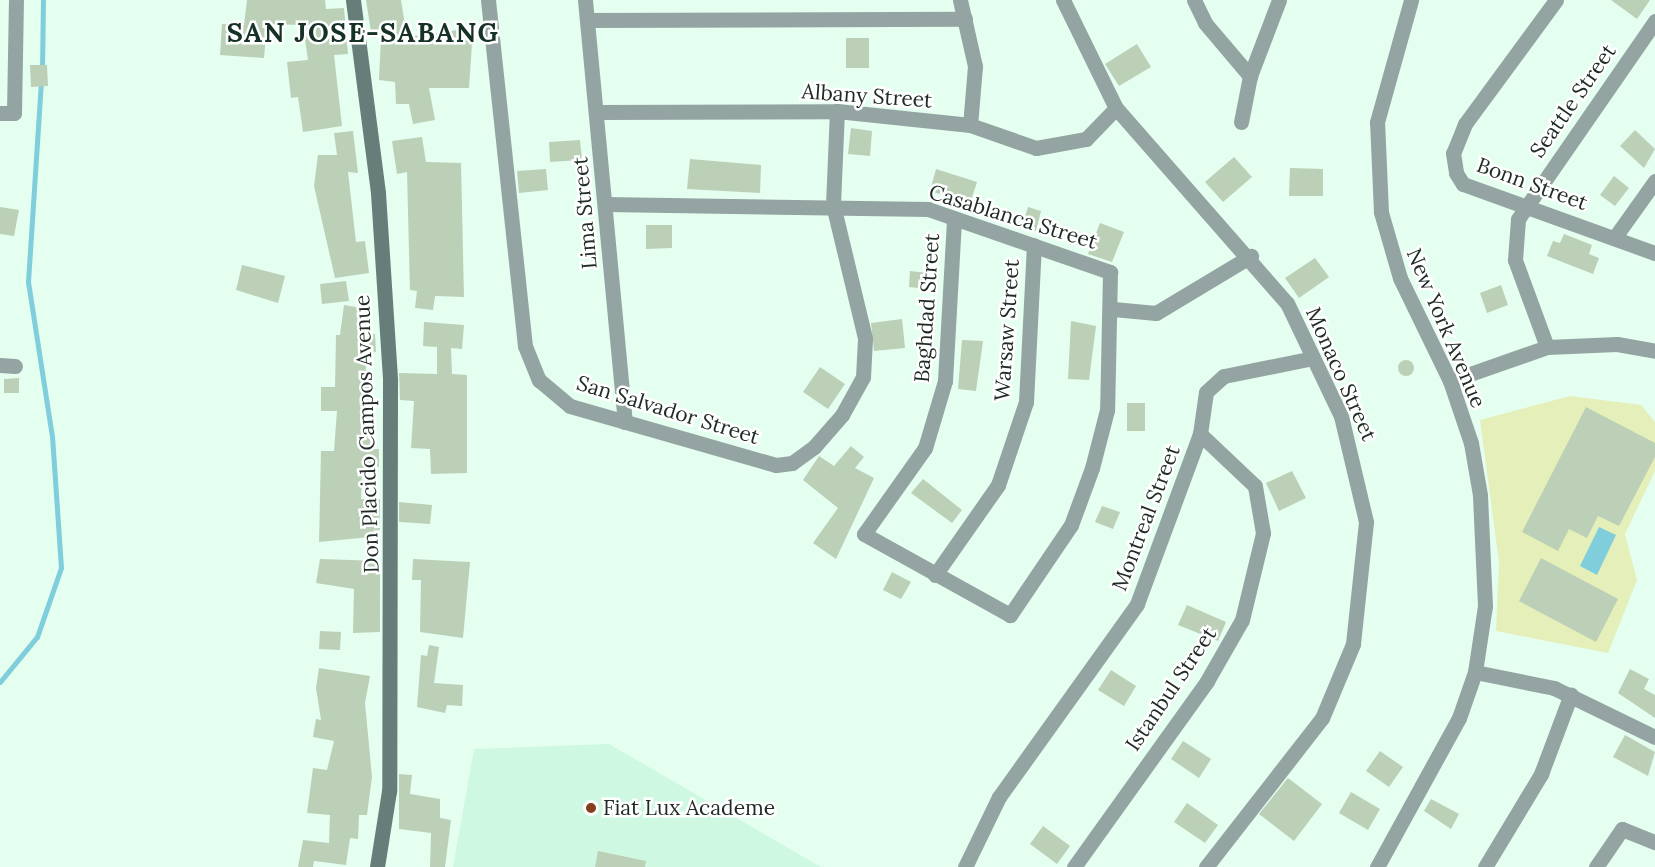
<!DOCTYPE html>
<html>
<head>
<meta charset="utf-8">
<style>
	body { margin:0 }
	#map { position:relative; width:1655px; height:867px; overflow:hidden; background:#e4fef0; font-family:Lora,serif }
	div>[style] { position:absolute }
	.built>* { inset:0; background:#cff8e3 }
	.green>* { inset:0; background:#e5efba }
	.water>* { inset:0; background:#80cddc }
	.stream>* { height:4.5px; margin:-2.25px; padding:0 2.25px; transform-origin:2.25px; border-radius:2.25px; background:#80cddc }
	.building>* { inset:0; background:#bbd0b7 }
	.round { border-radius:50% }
	.street>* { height:15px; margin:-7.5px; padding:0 7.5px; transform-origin:7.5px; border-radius:7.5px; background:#94a4a2 }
	.secondary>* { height:15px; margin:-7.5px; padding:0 7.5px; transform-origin:7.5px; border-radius:7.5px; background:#667d7a }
	.dots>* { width:16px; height:16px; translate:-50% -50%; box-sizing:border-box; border:3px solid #fff; border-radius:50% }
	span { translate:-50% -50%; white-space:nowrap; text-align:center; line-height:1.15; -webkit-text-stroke:5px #fff; paint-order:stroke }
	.street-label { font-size:21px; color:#1f2b25 }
	.poi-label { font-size:21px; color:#1f2b25 }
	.left { translate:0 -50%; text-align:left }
	.district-label { font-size:27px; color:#163226; font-weight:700; letter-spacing:1.5px }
</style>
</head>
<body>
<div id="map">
	<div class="built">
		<div style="clip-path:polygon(609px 744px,821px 867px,453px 867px,474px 749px)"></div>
	</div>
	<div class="green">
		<div style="clip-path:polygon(1570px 396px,1641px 405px,1655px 422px,1655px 471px,1625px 534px,1637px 580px,1608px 653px,1496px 631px,1499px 562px,1480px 420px)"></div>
	</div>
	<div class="water">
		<div style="clip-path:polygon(1599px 527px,1616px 535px,1597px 575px,1580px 566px)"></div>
	</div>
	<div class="stream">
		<div style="left:42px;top:70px;width:70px;rotate:-89.2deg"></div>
		<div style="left:0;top:682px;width:58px;rotate:-50.6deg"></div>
		<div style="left:37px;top:637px;width:73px;rotate:-70.8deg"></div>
		<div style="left:61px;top:568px;width:131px;rotate:-93.9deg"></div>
		<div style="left:52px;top:437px;width:157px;rotate:-98.8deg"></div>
		<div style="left:28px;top:282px;width:201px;rotate:-86.3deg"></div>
	</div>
	<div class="building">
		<div style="clip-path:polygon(247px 0,325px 0,326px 9px,344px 8px,348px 54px,334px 55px,342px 126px,303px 132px,298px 97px,291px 98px,287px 62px,308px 60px,303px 25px,267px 24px,264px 58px,220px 55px,222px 24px,244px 25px)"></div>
		<div style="clip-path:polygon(366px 0,401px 0,407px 37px,473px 28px,469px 88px,429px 88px,435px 120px,413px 124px,409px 104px,396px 104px,395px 82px,379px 80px,381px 36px,372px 38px)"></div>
		<div style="clip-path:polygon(1611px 0,1650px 0,1637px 19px)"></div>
		<div style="clip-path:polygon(846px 38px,869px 38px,869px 68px,846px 68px)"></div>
		<div style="clip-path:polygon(1137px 44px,1151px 67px,1119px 86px,1105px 64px)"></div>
		<div style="clip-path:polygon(30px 65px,47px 65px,48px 86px,31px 87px)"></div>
		<div style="clip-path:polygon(851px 128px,872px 131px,870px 156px,848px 154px)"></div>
		<div style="clip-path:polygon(1635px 130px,1655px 149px,1644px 168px,1620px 146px)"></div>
		<div style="clip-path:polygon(353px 131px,358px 173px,348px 172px,356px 242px,365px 241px,369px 273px,335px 278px,314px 186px,318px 155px,337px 155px,334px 133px)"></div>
		<div style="clip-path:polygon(422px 137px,426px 162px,461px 163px,464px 297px,435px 296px,433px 310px,415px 308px,417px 291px,410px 290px,407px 172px,397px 174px,392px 141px)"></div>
		<div style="clip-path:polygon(580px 140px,582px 160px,550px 162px,549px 142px)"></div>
		<div style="clip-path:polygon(1234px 157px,1252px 177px,1223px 202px,1205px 182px)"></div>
		<div style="clip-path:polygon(690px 159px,761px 165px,760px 193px,687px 189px)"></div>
		<div style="clip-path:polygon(1290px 168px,1323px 169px,1323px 196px,1289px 196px)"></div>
		<div style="clip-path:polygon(546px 169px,548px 190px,519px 193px,517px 171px)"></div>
		<div style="clip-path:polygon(936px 169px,977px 182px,968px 210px,954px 205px,956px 199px,930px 191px)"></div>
		<div style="clip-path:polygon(1614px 176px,1629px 188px,1615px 206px,1600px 195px)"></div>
		<div style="clip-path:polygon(0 207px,19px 210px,14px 236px,0 234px)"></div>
		<div style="clip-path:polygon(1028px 207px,1041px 211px,1036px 231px,1022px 227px)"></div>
		<div style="clip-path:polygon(1100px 223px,1124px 232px,1112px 262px,1088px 254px)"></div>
		<div style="clip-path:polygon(646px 225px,672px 225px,672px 248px,646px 249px)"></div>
		<div style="clip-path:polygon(1564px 234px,1592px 245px,1589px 254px,1599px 258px,1593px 274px,1547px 256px,1553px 241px,1560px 243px)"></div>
		<div style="clip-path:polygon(1315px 258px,1329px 277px,1299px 298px,1285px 278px)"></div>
		<div style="clip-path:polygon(242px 265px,285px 276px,278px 303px,236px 290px)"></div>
		<div style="clip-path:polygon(910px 271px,928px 273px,927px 289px,909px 287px)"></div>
		<div style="clip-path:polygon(346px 281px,349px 301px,322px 304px,320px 284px)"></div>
		<div style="clip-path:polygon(1501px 285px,1508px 305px,1487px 313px,1480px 293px)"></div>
		<div style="clip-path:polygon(344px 305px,361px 308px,358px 334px,375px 334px,376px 352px,365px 352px,367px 387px,372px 387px,370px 449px,379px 449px,379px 467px,362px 470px,361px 499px,380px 499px,380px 536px,319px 542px,321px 451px,334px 451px,337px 411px,321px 411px,321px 387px,335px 387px,336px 335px,340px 335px)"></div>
		<div style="clip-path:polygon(902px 319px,905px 348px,874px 351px,871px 323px)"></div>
		<div style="clip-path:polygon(1071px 321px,1096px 326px,1089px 380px,1068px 379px)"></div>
		<div style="clip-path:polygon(424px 322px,464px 325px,462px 349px,451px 348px,452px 374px,467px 375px,467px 473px,431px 474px,430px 449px,411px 448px,414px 401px,400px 400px,399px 373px,437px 374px,437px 347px,423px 346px)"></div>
		<div style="clip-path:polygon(962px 340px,983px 341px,976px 391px,958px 389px)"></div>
		<div class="round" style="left:1398px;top:360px;width:16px;height:16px"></div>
		<div style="clip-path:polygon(820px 367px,845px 384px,828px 409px,803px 392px)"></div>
		<div style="clip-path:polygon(19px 378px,19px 393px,4px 393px,4px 379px)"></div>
		<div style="clip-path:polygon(1127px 403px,1145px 403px,1145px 431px,1127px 431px)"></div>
		<div style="clip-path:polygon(1586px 407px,1655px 443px,1655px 457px,1619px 526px,1598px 516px,1587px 538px,1569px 529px,1558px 551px,1522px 532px)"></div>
		<div style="clip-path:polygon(851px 446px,864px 457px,855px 468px,874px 478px,836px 559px,813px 543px,838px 508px,803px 480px,819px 456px,834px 466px)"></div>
		<div style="clip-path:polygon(1292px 471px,1306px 498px,1279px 511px,1266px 483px)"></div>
		<div style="clip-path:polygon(923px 479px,962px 510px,952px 523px,911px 493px)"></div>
		<div style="clip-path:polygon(399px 502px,432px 505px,430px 524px,399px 522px)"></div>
		<div style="clip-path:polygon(1102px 506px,1120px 512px,1113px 529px,1095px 522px)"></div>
		<div style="clip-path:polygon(1541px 558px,1618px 599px,1596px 642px,1519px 601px)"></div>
		<div style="clip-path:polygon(320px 559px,380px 561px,380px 632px,353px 633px,354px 589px,316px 583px)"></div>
		<div style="clip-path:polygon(413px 559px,470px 562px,463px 638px,420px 632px,421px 580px,412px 580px)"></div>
		<div style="clip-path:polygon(892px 572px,911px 582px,901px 599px,883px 590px)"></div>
		<div style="clip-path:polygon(1187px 605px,1226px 622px,1218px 641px,1178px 625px)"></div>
		<div style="clip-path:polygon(320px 631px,341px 632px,340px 650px,319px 649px)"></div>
		<div style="clip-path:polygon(429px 645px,439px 647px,434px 683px,463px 685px,462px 706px,447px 705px,445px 713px,417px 707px,421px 655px,427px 656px)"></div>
		<div style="clip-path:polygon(319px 668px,370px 676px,365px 703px,372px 777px,367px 815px,359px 815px,358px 839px,350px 838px,346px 865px,314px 861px,313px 867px,298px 867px,303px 840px,329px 843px,330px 815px,307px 813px,313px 768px,327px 770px,334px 741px,313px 737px,316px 719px,321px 720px,316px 688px)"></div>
		<div style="clip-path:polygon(1630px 669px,1649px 679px,1644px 689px,1655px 695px,1655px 718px,1618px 693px)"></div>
		<div style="clip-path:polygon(1111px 670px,1136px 686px,1124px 706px,1098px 690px)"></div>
		<div style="clip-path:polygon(1625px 735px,1655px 752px,1648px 776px,1613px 757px)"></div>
		<div style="clip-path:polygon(1183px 741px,1211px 759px,1199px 778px,1171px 759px)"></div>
		<div style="clip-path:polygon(1380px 751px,1403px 767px,1389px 787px,1366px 771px)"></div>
		<div style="clip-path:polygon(399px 774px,412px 775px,410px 794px,440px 799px,440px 818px,451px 820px,445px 867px,430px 867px,431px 833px,399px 829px)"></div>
		<div style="clip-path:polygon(1288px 778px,1322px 804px,1294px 841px,1259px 814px)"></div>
		<div style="clip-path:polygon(1351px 792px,1380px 809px,1368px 830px,1339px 813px)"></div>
		<div style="clip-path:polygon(1431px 799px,1459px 814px,1451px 829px,1424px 811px)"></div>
		<div style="clip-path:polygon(1187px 803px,1218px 825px,1205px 843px,1174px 822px)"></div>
		<div style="clip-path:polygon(1043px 826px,1070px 846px,1057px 864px,1030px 844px)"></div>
		<div style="clip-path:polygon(598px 851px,646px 861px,645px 867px,595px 867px)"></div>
	</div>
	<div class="street">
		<div style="left:488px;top:0;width:348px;rotate:83.9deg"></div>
		<div style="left:525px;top:346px;width:37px;rotate:68deg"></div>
		<div style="left:539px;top:380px;width:40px;rotate:40deg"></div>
		<div style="left:570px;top:406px;width:214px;rotate:16deg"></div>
		<div style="left:776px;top:465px;width:16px;rotate:-7deg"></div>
		<div style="left:792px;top:463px;width:27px;rotate:-36deg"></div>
		<div style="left:814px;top:447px;width:43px;rotate:-48.8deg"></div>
		<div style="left:842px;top:415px;width:43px;rotate:-61.1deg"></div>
		<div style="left:863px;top:377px;width:39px;rotate:-87deg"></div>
		<div style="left:865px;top:338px;width:137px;rotate:-103.5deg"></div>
		<div style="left:833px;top:205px;width:94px;rotate:-87.6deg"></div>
		<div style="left:585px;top:0;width:424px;rotate:84.6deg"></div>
		<div style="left:960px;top:0;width:68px;rotate:77.2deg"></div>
		<div style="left:975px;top:66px;width:59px;rotate:94.8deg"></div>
		<div style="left:1063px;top:0;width:120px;rotate:63.9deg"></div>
		<div style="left:1116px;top:108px;width:259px;rotate:48.8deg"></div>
		<div style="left:1287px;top:303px;width:125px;rotate:64.5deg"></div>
		<div style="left:1341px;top:416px;width:109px;rotate:76.7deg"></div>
		<div style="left:1366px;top:522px;width:123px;rotate:96.1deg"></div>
		<div style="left:1353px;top:644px;width:80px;rotate:112.7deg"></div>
		<div style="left:1322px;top:718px;width:189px;rotate:127.9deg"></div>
		<div style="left:1194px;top:0;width:25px;rotate:64deg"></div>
		<div style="left:1205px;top:23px;width:70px;rotate:49.7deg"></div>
		<div style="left:1556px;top:0;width:154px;rotate:126.3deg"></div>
		<div style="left:1465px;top:124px;width:31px;rotate:112deg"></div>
		<div style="left:1453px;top:153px;width:20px;rotate:81deg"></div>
		<div style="left:1456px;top:173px;width:13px;rotate:58deg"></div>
		<div style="left:1463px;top:184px;width:204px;rotate:19.8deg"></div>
		<div style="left:587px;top:20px;width:378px;rotate:-0.2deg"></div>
		<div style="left:597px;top:112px;width:240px;rotate:-0.2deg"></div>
		<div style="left:837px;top:111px;width:134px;rotate:6deg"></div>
		<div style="left:970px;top:125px;width:70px;rotate:19.2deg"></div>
		<div style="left:1036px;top:148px;width:51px;rotate:-10.2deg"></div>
		<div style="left:1086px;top:139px;width:43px;rotate:-45.9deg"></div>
		<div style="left:0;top:113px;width:14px"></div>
		<div style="left:14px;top:113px;width:113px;rotate:-89deg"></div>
		<div style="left:1241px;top:122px;width:47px;rotate:-78.9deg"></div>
		<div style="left:1250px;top:76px;width:81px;rotate:-69.1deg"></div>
		<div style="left:605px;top:204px;width:323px;rotate:0.9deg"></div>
		<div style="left:928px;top:209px;width:193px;rotate:19.1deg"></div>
		<div style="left:1110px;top:272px;width:138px;rotate:91.2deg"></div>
		<div style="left:1107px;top:410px;width:60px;rotate:104.5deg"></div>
		<div style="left:1092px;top:468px;width:61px;rotate:110.2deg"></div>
		<div style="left:1071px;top:525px;width:109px;rotate:124.1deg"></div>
		<div style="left:1010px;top:615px;width:167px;rotate:-151deg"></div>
		<div style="left:864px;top:534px;width:105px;rotate:-54.7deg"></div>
		<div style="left:925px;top:448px;width:70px;rotate:-73.4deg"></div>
		<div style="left:945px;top:381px;width:162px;rotate:-86.8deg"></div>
		<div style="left:1615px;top:237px;width:69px;rotate:-54.5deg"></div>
		<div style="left:1113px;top:309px;width:43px;rotate:5.3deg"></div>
		<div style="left:1156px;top:313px;width:111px;rotate:-31deg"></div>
		<div style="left:1547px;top:347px;width:93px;rotate:-110.2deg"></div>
		<div style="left:1515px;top:260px;width:41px;rotate:-85.8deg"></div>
		<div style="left:1518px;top:219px;width:241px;rotate:-55.3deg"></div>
		<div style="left:0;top:365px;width:15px;rotate:4deg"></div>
		<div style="left:1450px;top:381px;width:103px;rotate:-19.3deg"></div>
		<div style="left:1547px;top:347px;width:70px;rotate:-2.5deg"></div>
		<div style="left:1617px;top:344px;width:39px;rotate:10deg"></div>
		<div style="left:935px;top:575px;width:110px;rotate:-55deg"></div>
		<div style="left:998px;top:485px;width:88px;rotate:-71.4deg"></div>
		<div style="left:1026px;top:402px;width:157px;rotate:-87.1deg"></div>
		<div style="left:1475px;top:672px;width:81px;rotate:11.4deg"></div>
		<div style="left:1554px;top:688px;width:112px;rotate:25.9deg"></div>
		<div style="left:965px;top:867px;width:78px;rotate:-64.1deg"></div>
		<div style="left:999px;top:797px;width:237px;rotate:-54.4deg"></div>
		<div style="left:1137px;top:604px;width:181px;rotate:-69.7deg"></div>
		<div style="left:1200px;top:434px;width:42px;rotate:-81.9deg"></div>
		<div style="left:1206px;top:392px;width:24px;rotate:-42deg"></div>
		<div style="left:1224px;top:376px;width:91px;rotate:-11.4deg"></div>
		<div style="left:1074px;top:867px;width:229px;rotate:-54.4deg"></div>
		<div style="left:1207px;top:681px;width:70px;rotate:-60.2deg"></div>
		<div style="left:1242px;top:620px;width:89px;rotate:-76.4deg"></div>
		<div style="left:1263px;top:533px;width:48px;rotate:-99.7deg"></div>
		<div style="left:1255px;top:486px;width:76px;rotate:-136.6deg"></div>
		<div style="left:1377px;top:867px;width:170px;rotate:-61.2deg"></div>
		<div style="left:1459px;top:718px;width:49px;rotate:-70.8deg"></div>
		<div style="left:1475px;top:672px;width:67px;rotate:-81.4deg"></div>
		<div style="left:1485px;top:606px;width:111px;rotate:-92.6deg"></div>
		<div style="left:1480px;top:495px;width:53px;rotate:-99.8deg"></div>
		<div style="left:1471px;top:443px;width:65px;rotate:-108.7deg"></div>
		<div style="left:1450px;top:381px;width:114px;rotate:-115.9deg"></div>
		<div style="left:1400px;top:278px;width:69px;rotate:-106.1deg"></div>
		<div style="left:1381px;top:212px;width:90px;rotate:-92.5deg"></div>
		<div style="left:1377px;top:122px;width:127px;rotate:-74.4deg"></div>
		<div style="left:1485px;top:867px;width:109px;rotate:-58.9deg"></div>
		<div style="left:1541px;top:774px;width:85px;rotate:-69.4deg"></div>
		<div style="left:1596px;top:867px;width:46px;rotate:-55.6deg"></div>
		<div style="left:1622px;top:829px;width:35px;rotate:22deg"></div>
	</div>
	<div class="secondary">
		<div style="left:353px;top:0;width:195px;rotate:82.6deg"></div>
		<div style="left:378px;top:193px;width:188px;rotate:86.3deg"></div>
		<div style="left:390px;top:381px;width:410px;rotate:90.1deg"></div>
		<div style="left:389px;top:791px;width:77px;rotate:99deg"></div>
	</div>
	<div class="dots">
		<div style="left:591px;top:808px;background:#863f1c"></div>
	</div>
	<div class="street-label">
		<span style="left:867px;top:96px;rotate:4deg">Albany Street</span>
		<span style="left:1573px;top:101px;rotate:-55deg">Seattle Street</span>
		<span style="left:1532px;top:184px;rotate:20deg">Bonn Street</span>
		<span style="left:585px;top:213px;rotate:-95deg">Lima Street</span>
		<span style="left:1013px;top:217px;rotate:17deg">Casablanca Street</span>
		<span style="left:927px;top:308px;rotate:-86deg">Baghdad Street</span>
		<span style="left:1446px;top:328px;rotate:67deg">New York Avenue</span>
		<span style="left:1007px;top:330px;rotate:-86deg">Warsaw Street</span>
		<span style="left:1341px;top:374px;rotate:66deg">Monaco Street</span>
		<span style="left:668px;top:410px;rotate:17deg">San Salvador Street</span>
		<span style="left:367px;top:434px;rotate:-92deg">Don Placido Campos Avenue</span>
		<span style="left:1146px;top:518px;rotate:-69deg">Montreal Street</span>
		<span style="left:1171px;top:689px;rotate:-56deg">Istanbul Street</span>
	</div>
	<div class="poi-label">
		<span class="left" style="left:603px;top:808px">Fiat Lux Academe</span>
	</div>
	<div class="district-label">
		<span style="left:363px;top:33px">SAN JOSE-SABANG</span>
	</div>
</div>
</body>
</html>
